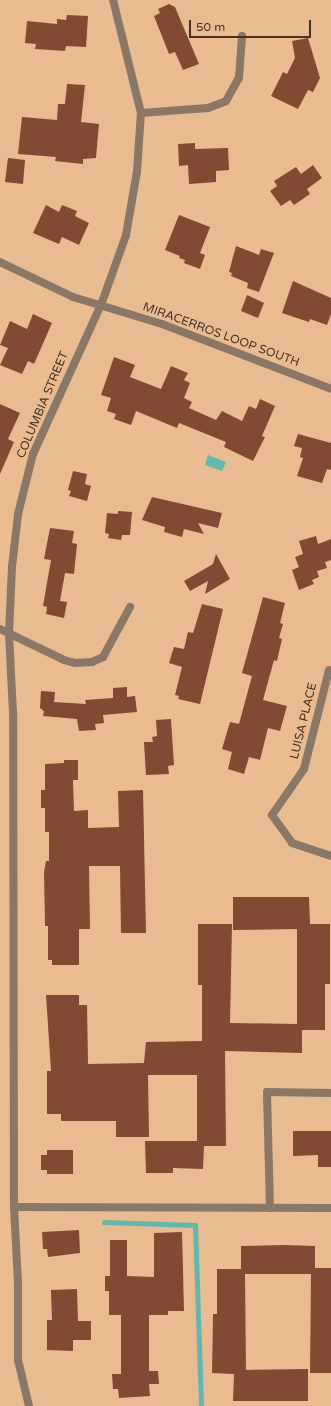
<!DOCTYPE html>
<html>
<head>
<meta charset="utf-8">
<style>
	body { margin:0 }
	#map { position:relative; width:331px; height:1406px; overflow:hidden; background:#e9bb91; font-family:"Varela Round",sans-serif }
	div>[style] { position:absolute }
	.water>* { inset:0; background:#64b7ac }
	.stream>* { height:5px; margin:-2.5px; padding:0 2.5px; transform-origin:2.5px; border-radius:2.5px; background:#64b7ac }
	.building>* { inset:0; background:#814a32 }
	.minor>* { height:8px; margin:-4px; padding:0 4px; transform-origin:4px; border-radius:4px; background:#8a7766 }
	span { translate:-50% -50%; white-space:nowrap; text-align:center; line-height:1.15; -webkit-text-stroke:4px #e9bb91; paint-order:stroke }
	.street-label { font-size:12px; color:#443221 }
	.scale { position:absolute; left:189px; top:20px; width:122px; height:18px; box-sizing:border-box; border:2px solid #443221; border-top:0; padding-left:5px; font-size:12px; line-height:14px; white-space:nowrap; color:#443221; -webkit-text-stroke:3px #e9bb91; paint-order:stroke }
</style>
</head>
<body>
<div id="map">
	<div class="water">
		<div style="clip-path:polygon(208px 455px,226px 462px,222px 471px,205px 465px)"></div>
	</div>
	<div class="stream">
		<div style="left:104px;top:1222px;width:91px;rotate:1.9deg"></div>
		<div style="left:195px;top:1225px;width:181px;rotate:88.1deg"></div>
	</div>
	<div class="building">
		<div style="clip-path:polygon(169px 4px,175px 7px,199px 64px,183px 70px,175px 52px,169px 54px,154px 16px,160px 13px,158px 9px)"></div>
		<div style="clip-path:polygon(67px 15px,88px 16px,86px 47px,66px 46px,65px 51px,35px 49px,36px 44px,25px 43px,27px 21px,57px 24px,57px 19px,66px 20px)"></div>
		<div style="clip-path:polygon(308px 38px,320px 78px,313px 92px,308px 90px,298px 109px,271px 96px,283px 72px,287px 74px,295px 58px,292px 41px)"></div>
		<div style="clip-path:polygon(67px 84px,85px 85px,81px 122px,99px 124px,96px 158px,83px 159px,83px 164px,55px 161px,56px 157px,18px 154px,22px 117px,57px 120px,58px 104px,65px 104px)"></div>
		<div style="clip-path:polygon(195px 143px,195px 149px,228px 148px,229px 170px,216px 171px,216px 182px,189px 184px,188px 165px,179px 166px,178px 144px)"></div>
		<div style="clip-path:polygon(8px 158px,25px 160px,23px 184px,5px 182px)"></div>
		<div style="clip-path:polygon(313px 165px,322px 178px,307px 189px,310px 194px,294px 205px,290px 200px,281px 206px,270px 191px,277px 186px,274px 181px,296px 167px,301px 174px)"></div>
		<div style="clip-path:polygon(46px 205px,59px 212px,62px 205px,77px 211px,75px 216px,89px 223px,79px 245px,62px 237px,59px 244px,33px 233px)"></div>
		<div style="clip-path:polygon(179px 215px,210px 227px,200px 253px,205px 255px,200px 269px,184px 263px,185px 260px,179px 258px,180px 256px,165px 250px)"></div>
		<div style="clip-path:polygon(236px 246px,259px 255px,261px 249px,274px 253px,259px 292px,247px 288px,248px 283px,231px 276px,232px 273px,229px 272px)"></div>
		<div style="clip-path:polygon(293px 281px,331px 298px,331px 314px,327px 325px,310px 319px,309px 322px,282px 313px)"></div>
		<div style="clip-path:polygon(247px 295px,264px 303px,258px 318px,241px 311px)"></div>
		<div style="clip-path:polygon(33px 314px,52px 323px,34px 364px,28px 361px,22px 374px,0 365px,8px 348px,0 345px,10px 321px,27px 329px)"></div>
		<div style="clip-path:polygon(114px 357px,135px 365px,130px 377px,161px 389px,171px 366px,188px 373px,184px 380px,190px 383px,184px 398px,192px 402px,189px 408px,216px 420px,222px 411px,242px 421px,249px 406px,256px 409px,260px 399px,275px 406px,262px 436px,265px 437px,253px 461px,224px 447px,226px 442px,179px 423px,177px 428px,136px 411px,131px 425px,114px 419px,116px 414px,107px 411px,111px 398px,101px 395px)"></div>
		<div style="clip-path:polygon(0 404px,20px 413px,8px 439px,14px 442px,0 474px)"></div>
		<div style="clip-path:polygon(298px 434px,331px 443px,331px 470px,327px 469px,322px 483px,297px 476px,303px 458px,300px 457px,302px 448px,294px 446px)"></div>
		<div style="clip-path:polygon(73px 471px,87px 474px,85px 484px,91px 486px,87px 501px,69px 496px,71px 491px,68px 490px)"></div>
		<div style="clip-path:polygon(152px 497px,222px 513px,218px 528px,198px 523px,204px 534px,184px 529px,182px 537px,164px 532px,165px 527px,142px 520px)"></div>
		<div style="clip-path:polygon(118px 511px,132px 512px,130px 535px,122px 535px,121px 540px,108px 538px,109px 534px,105px 533px,107px 513px,118px 514px)"></div>
		<div style="clip-path:polygon(50px 528px,74px 531px,72px 543px,77px 544px,74px 574px,65px 573px,60px 601px,67px 602px,64px 618px,46px 614px,47px 607px,43px 606px,51px 560px,44px 559px)"></div>
		<div style="clip-path:polygon(316px 536px,318px 544px,331px 539px,331px 560px,325px 562px,327px 568px,317px 571px,319px 577px,312px 580px,314px 584px,299px 590px,292px 570px,299px 567px,295px 557px,303px 554px,299px 541px)"></div>
		<div style="clip-path:polygon(216px 554px,230px 579px,205px 594px,208px 581px,190px 591px,184px 581px,213px 564px)"></div>
		<div style="clip-path:polygon(263px 597px,285px 603px,280px 623px,283px 624px,279px 638px,282px 639px,277px 661px,274px 660px,263px 700px,287px 706px,280px 731px,268px 728px,260px 760px,249px 757px,244px 774px,228px 769px,232px 752px,222px 749px,230px 722px,239px 724px,252px 676px,242px 673px)"></div>
		<div style="clip-path:polygon(202px 604px,223px 609px,200px 704px,178px 699px,179px 696px,175px 695px,182px 667px,169px 663px,174px 647px,184px 649px,188px 632px,193px 633px)"></div>
		<div style="clip-path:polygon(127px 687px,127px 697px,135px 696px,137px 712px,103px 715px,104px 723px,95px 724px,96px 730px,79px 731px,77px 719px,43px 716px,44px 711px,40px 708px,41px 691px,55px 692px,54px 702px,86px 704px,85px 700px,113px 698px,113px 688px)"></div>
		<div style="clip-path:polygon(171px 719px,174px 765px,168px 766px,169px 774px,146px 775px,144px 742px,153px 742px,152px 737px,157px 736px,156px 720px)"></div>
		<div style="clip-path:polygon(64px 760px,78px 760px,78px 780px,73px 780px,74px 811px,88px 810px,88px 828px,119px 827px,118px 791px,143px 790px,146px 933px,121px 933px,120px 866px,89px 866px,90px 929px,79px 929px,79px 965px,52px 965px,52px 960px,48px 960px,48px 926px,45px 926px,44px 872px,46px 861px,49px 861px,49px 832px,45px 832px,45px 808px,41px 808px,41px 790px,45px 790px,45px 764px,64px 763px)"></div>
		<div style="clip-path:polygon(233px 897px,309px 897px,310px 924px,330px 924px,330px 984px,325px 984px,325px 1030px,302px 1030px,302px 1053px,225px 1051px,226px 1146px,204px 1146px,203px 1169px,173px 1168px,173px 1173px,146px 1173px,145px 1141px,197px 1141px,197px 1075px,148px 1075px,149px 1137px,116px 1137px,116px 1121px,61px 1121px,61px 1114px,47px 1114px,47px 1071px,51px 1071px,46px 995px,79px 995px,79px 1005px,87px 1005px,88px 1064px,144px 1063px,146px 1042px,202px 1041px,202px 985px,198px 985px,198px 924px,232px 924px,230px 1023px,297px 1024px,297px 929px,233px 930px)"></div>
		<div style="clip-path:polygon(293px 1131px,331px 1131px,331px 1167px,318px 1167px,318px 1155px,293px 1156px)"></div>
		<div style="clip-path:polygon(47px 1150px,73px 1150px,73px 1174px,47px 1174px,47px 1170px,41px 1170px,41px 1155px,47px 1155px)"></div>
		<div style="clip-path:polygon(79px 1230px,80px 1253px,48px 1257px,47px 1249px,43px 1249px,42px 1232px)"></div>
		<div style="clip-path:polygon(182px 1232px,184px 1311px,168px 1311px,168px 1315px,149px 1315px,149px 1371px,158px 1371px,159px 1384px,149px 1384px,150px 1396px,119px 1398px,118px 1389px,113px 1389px,112px 1374px,121px 1374px,121px 1315px,109px 1315px,109px 1291px,105px 1291px,105px 1276px,110px 1276px,110px 1240px,127px 1240px,127px 1276px,154px 1277px,154px 1233px)"></div>
		<div style="clip-path:polygon(284px 1245px,315px 1246px,315px 1268px,331px 1268px,331px 1373px,310px 1373px,311px 1274px,245px 1274px,246px 1370px,308px 1369px,308px 1401px,233px 1401px,234px 1374px,212px 1373px,213px 1314px,217px 1314px,217px 1269px,241px 1269px,241px 1246px)"></div>
		<div style="clip-path:polygon(77px 1289px,78px 1321px,91px 1321px,91px 1340px,73px 1340px,73px 1351px,47px 1350px,47px 1320px,52px 1320px,51px 1290px)"></div>
	</div>
	<div class="minor">
		<div style="left:141px;top:113px;width:67px;rotate:-4.3deg"></div>
		<div style="left:208px;top:108px;width:19px;rotate:-21deg"></div>
		<div style="left:226px;top:101px;width:26px;rotate:-61deg"></div>
		<div style="left:239px;top:78px;width:42px;rotate:-85.9deg"></div>
		<div style="left:0;top:262px;width:81px;rotate:25.6deg"></div>
		<div style="left:73px;top:297px;width:93px;rotate:16.9deg"></div>
		<div style="left:162px;top:324px;width:181px;rotate:21deg"></div>
		<div style="left:0;top:629px;width:71px;rotate:25.8deg"></div>
		<div style="left:64px;top:660px;width:11px;rotate:15deg"></div>
		<div style="left:75px;top:663px;width:17px;rotate:-3deg"></div>
		<div style="left:92px;top:662px;width:12px;rotate:-24deg"></div>
		<div style="left:103px;top:657px;width:57px;rotate:-61.6deg"></div>
		<div style="left:329px;top:670px;width:102px;rotate:104.2deg"></div>
		<div style="left:304px;top:769px;width:56px;rotate:124.8deg"></div>
		<div style="left:272px;top:815px;width:34px;rotate:54deg"></div>
		<div style="left:292px;top:843px;width:41px;rotate:18.4deg"></div>
		<div style="left:14px;top:1207px;width:317px;rotate:0.2deg"></div>
		<div style="left:270px;top:1208px;width:116px;rotate:-91.5deg"></div>
		<div style="left:267px;top:1092px;width:64px;rotate:0.9deg"></div>
		<div style="left:29px;top:1406px;width:47px;rotate:-103.4deg"></div>
		<div style="left:18px;top:1360px;width:77px;rotate:-90deg"></div>
		<div style="left:18px;top:1283px;width:76px;rotate:-93deg"></div>
		<div style="left:14px;top:1207px;width:494px;rotate:-90.1deg"></div>
		<div style="left:13px;top:713px;width:80px;rotate:-92.9deg"></div>
		<div style="left:9px;top:633px;width:66px;rotate:-87.4deg"></div>
		<div style="left:12px;top:567px;width:53px;rotate:-83.5deg"></div>
		<div style="left:18px;top:514px;width:62px;rotate:-76deg"></div>
		<div style="left:33px;top:454px;width:164px;rotate:-65.5deg"></div>
		<div style="left:101px;top:305px;width:74px;rotate:-70.3deg"></div>
		<div style="left:126px;top:235px;width:65px;rotate:-80.2deg"></div>
		<div style="left:137px;top:171px;width:58px;rotate:-86.1deg"></div>
		<div style="left:141px;top:113px;width:116px;rotate:-103.9deg"></div>
	</div>
	<div class="street-label">
		<span style="left:221px;top:335px;rotate:20deg">MIRACERROS LOOP SOUTH</span>
		<span style="left:43px;top:405px;rotate:-67deg">COLUMBIA STREET</span>
		<span style="left:304px;top:721px;rotate:-76deg">LUISA PLACE</span>
	</div>
	<div class="scale">50 m</div>
</div>
</body>
</html>
